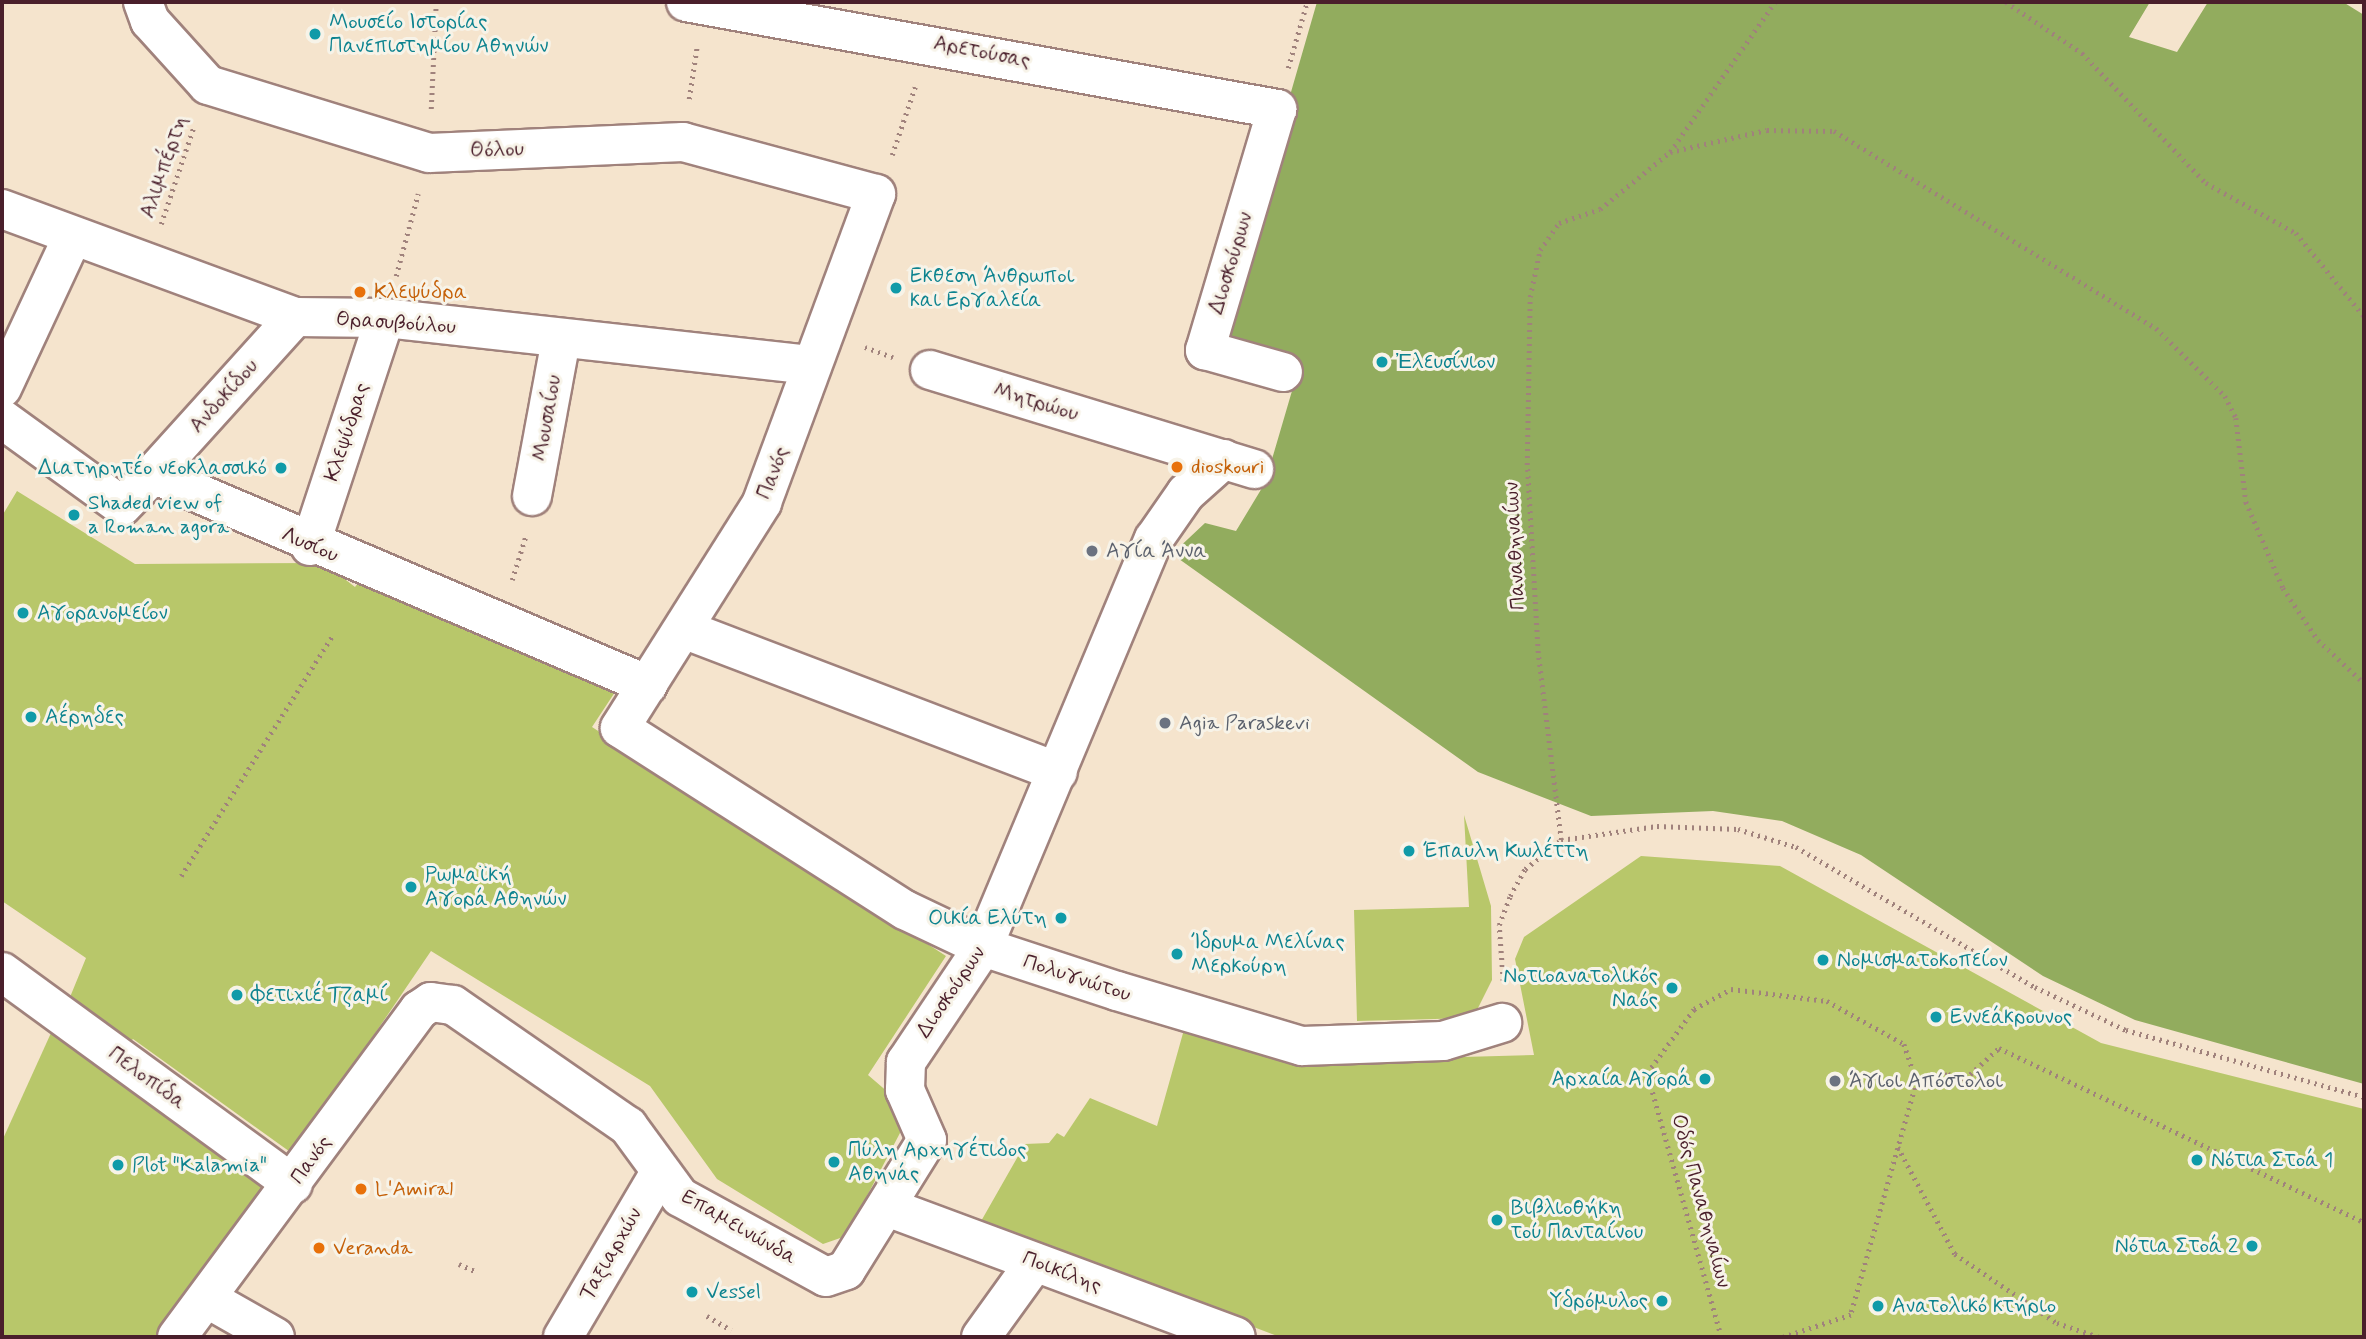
<!DOCTYPE html>
<html>
<head>
<meta charset="utf-8">
<style>
	body { margin:0 }
	#map { position:relative; width:2366px; height:1339px; overflow:hidden; background:#f5e4cd; font-family:Mynerve,sans-serif }
	div>[style] { position:absolute }
	.green>* { inset:0; background:#b8c76a }
	.forest>* { inset:0; background:#92ac5e }
	.path>* { height:4.5px; margin-top:-2.25px; transform-origin:0; background:repeating-linear-gradient(90deg,#a0827c 0 2px,transparent 0 7px) }
	.roads { filter:drop-shadow(2px 0 #a0827c) drop-shadow(-2px 0 #a0827c) drop-shadow(0 2px #a0827c) drop-shadow(0 -2px #a0827c) }
	.street>* { height:38px; margin:-19px; padding:0 19px; transform-origin:19px; border-radius:19px; background:#fff }
	.dots>* { width:19px; height:19px; translate:-50% -50%; box-sizing:border-box; border:4px solid #f7f3e8; border-radius:50% }
	span { translate:-50% -50%; white-space:nowrap; text-align:center; line-height:1.15; -webkit-text-stroke:6px #f7f3e8; paint-order:stroke }
	.culture-label { font-size:21px; color:#0d838f }
	.left { translate:0 -50%; text-align:left }
	.right { translate:-100% -50%; text-align:right }
	.street-label { font-size:21px; color:#4a1f2b }
	.food-label { font-size:21px; color:#c56008 }
	.worship-label { font-size:21px; color:#5b616d }
	.frame { position:absolute; inset:0; border:4px solid #4a1f2b; pointer-events:none }
</style>
</head>
<body>
<div id="map">
	<div class="green">
		<div style="clip-path:polygon(17px 491px,135px 564px,324px 563px,355px 587px,361px 579px,619px 686px,592px 727px,946px 956px,868px 1075px,911px 1112px,846px 1236px,823px 1244px,717px 1179px,650px 1086px,431px 951px,293px 1154px,133px 1039px,128px 1044px,68px 1002px,86px 958px,2px 901px,2px 516px)"></div>
		<div style="clip-path:polygon(1464px 815px,1491px 906px,1492px 980px,1473px 1018px,1357px 1021px,1354px 910px,1469px 907px)"></div>
		<div style="clip-path:polygon(1641px 856px,1780px 866px,2101px 1043px,2364px 1109px,2364px 1337px,1280px 1337px,980px 1223px,1025px 1144px,1049px 1143px,1057px 1133px,1064px 1137px,1090px 1098px,1157px 1126px,1185px 1026px,1426px 1058px,1534px 1055px,1515px 959px,1524px 937px)"></div>
		<div style="clip-path:polygon(51px 1033px,268px 1189px,159px 1337px,2px 1337px,2px 1141px)"></div>
	</div>
	<div class="forest">
		<div style="clip-path:polygon(1317px 2px,2150px 2px,2129px 37px,2177px 52px,2208px 2px,2343px 2px,2364px 15px,2364px 1084px,2135px 1020px,2043px 976px,1861px 855px,1782px 821px,1713px 811px,1591px 816px,1478px 772px,1172px 554px,1205px 523px,1236px 531px,1265px 483px,1299px 367px,1218px 345px)"></div>
	</div>
	<div class="path">
		<div style="left:1945px;top:2px;width:39px"></div>
		<div style="left:2006px;top:2px;width:92px;rotate:33.9deg"></div>
		<div style="left:2082px;top:53px;width:180px;rotate:46.4deg"></div>
		<div style="left:2206px;top:183px;width:103px;rotate:29.1deg"></div>
		<div style="left:2296px;top:233px;width:107px;rotate:50.7deg"></div>
		<div style="left:1288px;top:68px;width:69px;rotate:-73.9deg"></div>
		<div style="left:689px;top:99px;width:54px;rotate:-81.4deg"></div>
		<div style="left:431px;top:109px;width:107px;rotate:-87.3deg"></div>
		<div style="left:1670px;top:152px;width:99px;rotate:-12.8deg"></div>
		<div style="left:1767px;top:130px;width:67px;rotate:0.9deg"></div>
		<div style="left:1834px;top:131px;width:377px;rotate:31.5deg"></div>
		<div style="left:2156px;top:328px;width:97px;rotate:44.6deg"></div>
		<div style="left:2225px;top:396px;width:25px;rotate:63deg"></div>
		<div style="left:2236px;top:418px;width:85px;rotate:83.2deg"></div>
		<div style="left:2246px;top:502px;width:94px;rotate:66.7deg"></div>
		<div style="left:2283px;top:588px;width:63px;rotate:56.1deg"></div>
		<div style="left:2318px;top:640px;width:63px;rotate:43.1deg"></div>
		<div style="left:892px;top:155px;width:72px;rotate:-71.3deg"></div>
		<div style="left:161px;top:224px;width:103px;rotate:-71.4deg"></div>
		<div style="left:396px;top:276px;width:85px;rotate:-75deg"></div>
		<div style="left:865px;top:347px;width:30px;rotate:20deg"></div>
		<div style="left:512px;top:580px;width:47px;rotate:-72.7deg"></div>
		<div style="left:1561px;top:840px;width:188px;rotate:-97deg"></div>
		<div style="left:1538px;top:653px;width:188px;rotate:-93.3deg"></div>
		<div style="left:1527px;top:465px;width:168px;rotate:-89deg"></div>
		<div style="left:1530px;top:297px;width:48px;rotate:-78deg"></div>
		<div style="left:1540px;top:250px;width:33px;rotate:-55deg"></div>
		<div style="left:1559px;top:223px;width:43px;rotate:-18.9deg"></div>
		<div style="left:1600px;top:209px;width:90px;rotate:-39.2deg"></div>
		<div style="left:1670px;top:152px;width:183px;rotate:-55deg"></div>
		<div style="left:181px;top:876px;width:285px;rotate:-57.8deg"></div>
		<div style="left:1503px;top:981px;width:56px;rotate:-94.1deg"></div>
		<div style="left:1499px;top:925px;width:31px;rotate:-69deg"></div>
		<div style="left:1510px;top:896px;width:31px;rotate:-61deg"></div>
		<div style="left:1525px;top:869px;width:46px;rotate:-38.9deg"></div>
		<div style="left:1561px;top:840px;width:97px;rotate:-8.3deg"></div>
		<div style="left:1657px;top:826px;width:81px;rotate:2.1deg"></div>
		<div style="left:1738px;top:829px;width:61px;rotate:17.2deg"></div>
		<div style="left:1796px;top:847px;width:277px;rotate:30.4deg"></div>
		<div style="left:2035px;top:987px;width:101px;rotate:25.3deg"></div>
		<div style="left:2126px;top:1030px;width:247px;rotate:15.7deg"></div>
		<div style="left:1918px;top:1080px;width:31px;rotate:-11deg"></div>
		<div style="left:1948px;top:1074px;width:18px;rotate:16deg"></div>
		<div style="left:1965px;top:1079px;width:46px;rotate:-42.4deg"></div>
		<div style="left:1999px;top:1048px;width:404px;rotate:25.5deg"></div>
		<div style="left:1898px;top:1147px;width:121px;rotate:62deg"></div>
		<div style="left:1955px;top:1254px;width:123px;rotate:34.1deg"></div>
		<div style="left:2057px;top:1323px;width:44px;rotate:18.4deg"></div>
		<div style="left:459px;top:1264px;width:17px;rotate:24deg"></div>
		<div style="left:707px;top:1316px;width:28px;rotate:30deg"></div>
		<div style="left:1721px;top:1337px;width:274px;rotate:-105.7deg"></div>
		<div style="left:1647px;top:1073px;width:79px;rotate:-53.7deg"></div>
		<div style="left:1694px;top:1009px;width:42px;rotate:-28.4deg"></div>
		<div style="left:1731px;top:989px;width:97px;rotate:7.1deg"></div>
		<div style="left:1827px;top:1001px;width:88px;rotate:29.2deg"></div>
		<div style="left:1904px;top:1044px;width:39px;rotate:71deg"></div>
		<div style="left:1917px;top:1081px;width:243px;rotate:105.8deg"></div>
		<div style="left:1851px;top:1315px;width:71px;rotate:161.8deg"></div>
	</div>
	<div class="roads">
		<div class="street">
			<div style="left:143px;top:2px;width:20px;rotate:70deg"></div>
			<div style="left:150px;top:21px;width:86px;rotate:47.8deg"></div>
			<div style="left:208px;top:85px;width:231px;rotate:17.1deg"></div>
			<div style="left:429px;top:153px;width:254px;rotate:-2.5deg"></div>
			<div style="left:683px;top:142px;width:200px;rotate:15.1deg"></div>
			<div style="left:876px;top:194px;width:329px;rotate:110.3deg"></div>
			<div style="left:762px;top:503px;width:266px;rotate:122.3deg"></div>
			<div style="left:620px;top:728px;width:338px;rotate:32.6deg"></div>
			<div style="left:905px;top:910px;width:86px;rotate:25.4deg"></div>
			<div style="left:983px;top:947px;width:141px;rotate:18.2deg"></div>
			<div style="left:1117px;top:991px;width:193px;rotate:16.6deg"></div>
			<div style="left:1302px;top:1046px;width:141px;rotate:-2deg"></div>
			<div style="left:1443px;top:1041px;width:62px;rotate:-17deg"></div>
			<div style="left:686px;top:2px;width:601px;rotate:10.26deg"></div>
			<div style="left:1277px;top:109px;width:252px;rotate:106.6deg"></div>
			<div style="left:1205px;top:350px;width:81px;rotate:15.8deg"></div>
			<div style="left:2px;top:209px;width:312px;rotate:20.2deg"></div>
			<div style="left:295px;top:317px;width:90px;rotate:0.6deg"></div>
			<div style="left:385px;top:318px;width:426px;rotate:6.3deg"></div>
			<div style="left:930px;top:370px;width:339px;rotate:17deg"></div>
			<div style="left:2px;top:388px;width:166px;rotate:-65deg"></div>
			<div style="left:2px;top:419px;width:148px;rotate:35.9deg"></div>
			<div style="left:122px;top:506px;width:45px;rotate:-45.9deg"></div>
			<div style="left:153px;top:474px;width:538px;rotate:23.09deg"></div>
			<div style="left:153px;top:474px;width:212px;rotate:-47.9deg"></div>
			<div style="left:532px;top:496px;width:159px;rotate:-79.5deg"></div>
			<div style="left:310px;top:546px;width:240px;rotate:-71.8deg"></div>
			<div style="left:686px;top:630px;width:398px;rotate:20.9deg"></div>
			<div style="left:2px;top:972px;width:360px;rotate:36.1deg"></div>
			<div style="left:887px;top:1207px;width:372px;rotate:20.4deg"></div>
			<div style="left:208px;top:1299px;width:77px;rotate:29.6deg"></div>
			<div style="left:177px;top:1337px;width:407px;rotate:-53.5deg"></div>
			<div style="left:419px;top:1010px;width:14px;rotate:-34deg"></div>
			<div style="left:431px;top:1002px;width:22px;rotate:8deg"></div>
			<div style="left:453px;top:1005px;width:213px;rotate:34.7deg"></div>
			<div style="left:628px;top:1126px;width:88px;rotate:53.8deg"></div>
			<div style="left:680px;top:1197px;width:166px;rotate:28.7deg"></div>
			<div style="left:826px;top:1277px;width:21px;rotate:-19deg"></div>
			<div style="left:846px;top:1270px;width:153px;rotate:-58.1deg"></div>
			<div style="left:927px;top:1140px;width:55px;rotate:-113.7deg"></div>
			<div style="left:905px;top:1090px;width:28px;rotate:-88deg"></div>
			<div style="left:906px;top:1062px;width:138px;rotate:-56.2deg"></div>
			<div style="left:983px;top:947px;width:442px;rotate:-67.3deg"></div>
			<div style="left:1154px;top:539px;width:56px;rotate:-55.2deg"></div>
			<div style="left:1186px;top:493px;width:51px;rotate:-41.8deg"></div>
			<div style="left:563px;top:1337px;width:191px;rotate:-59.5deg"></div>
			<div style="left:981px;top:1337px;width:92px;rotate:-54.2deg"></div>
		</div>
	</div>
	<div class="dots">
		<div style="left:315px;top:34px;background:#0f9aa8"></div>
		<div style="left:896px;top:288px;background:#0f9aa8"></div>
		<div style="left:360px;top:292px;background:#e8710a"></div>
		<div style="left:1382px;top:362px;background:#0f9aa8"></div>
		<div style="left:1177px;top:467px;background:#e8710a"></div>
		<div style="left:281px;top:468px;background:#0f9aa8"></div>
		<div style="left:74px;top:515px;background:#0f9aa8"></div>
		<div style="left:1092px;top:551px;background:#6b7280"></div>
		<div style="left:23px;top:613px;background:#0f9aa8"></div>
		<div style="left:31px;top:717px;background:#0f9aa8"></div>
		<div style="left:1165px;top:723px;background:#6b7280"></div>
		<div style="left:1409px;top:851px;background:#0f9aa8"></div>
		<div style="left:411px;top:887px;background:#0f9aa8"></div>
		<div style="left:1061px;top:918px;background:#0f9aa8"></div>
		<div style="left:1177px;top:954px;background:#0f9aa8"></div>
		<div style="left:1823px;top:960px;background:#0f9aa8"></div>
		<div style="left:1672px;top:988px;background:#0f9aa8"></div>
		<div style="left:237px;top:995px;background:#0f9aa8"></div>
		<div style="left:1936px;top:1017px;background:#0f9aa8"></div>
		<div style="left:1705px;top:1079px;background:#0f9aa8"></div>
		<div style="left:1835px;top:1081px;background:#6b7280"></div>
		<div style="left:2197px;top:1160px;background:#0f9aa8"></div>
		<div style="left:834px;top:1162px;background:#0f9aa8"></div>
		<div style="left:118px;top:1165px;background:#0f9aa8"></div>
		<div style="left:361px;top:1189px;background:#e8710a"></div>
		<div style="left:1497px;top:1220px;background:#0f9aa8"></div>
		<div style="left:2252px;top:1246px;background:#0f9aa8"></div>
		<div style="left:319px;top:1248px;background:#e8710a"></div>
		<div style="left:692px;top:1292px;background:#0f9aa8"></div>
		<div style="left:1662px;top:1301px;background:#0f9aa8"></div>
		<div style="left:1878px;top:1306px;background:#0f9aa8"></div>
	</div>
	<div class="culture-label">
		<span class="left" style="left:329px;top:34px">Μουσείο Ιστορίας<br>Πανεπιστημίου Αθηνών</span>
		<span class="left" style="left:910px;top:288px">Εκθεση Άνθρωποι<br>και Εργαλεία</span>
		<span class="left" style="left:1396px;top:362px">Ἐλευσίνιον</span>
		<span class="right" style="left:267px;top:468px">Διατηρητέο νεοκλασσικό</span>
		<span class="left" style="left:88px;top:515px">Shaded view of<br>a Roman agora</span>
		<span class="left" style="left:37px;top:613px">Αγορανομείον</span>
		<span class="left" style="left:45px;top:717px">Αέρηδες</span>
		<span class="left" style="left:1423px;top:851px">Έπαυλη Κωλέττη</span>
		<span class="left" style="left:425px;top:887px">Ρωμαϊκή<br>Αγορά Αθηνών</span>
		<span class="right" style="left:1047px;top:918px">Οικία Ελύτη</span>
		<span class="left" style="left:1191px;top:954px">Ίδρυμα Μελίνας<br>Μερκούρη</span>
		<span class="left" style="left:1837px;top:960px">Νομισματοκοπείον</span>
		<span class="right" style="left:1658px;top:988px">Νοτιοανατολικός<br>Ναός</span>
		<span class="left" style="left:251px;top:995px">Φετιχιέ Τζαμί</span>
		<span class="left" style="left:1950px;top:1017px">Εννεάκρουνος</span>
		<span class="right" style="left:1691px;top:1079px">Αρχαία Αγορά</span>
		<span class="left" style="left:848px;top:1162px">Πύλη Αρχηγέτιδος<br>Αθηνάς</span>
		<span class="left" style="left:2211px;top:1160px">Νότια Στοά 1</span>
		<span class="left" style="left:132px;top:1165px">Plot "Kalamia"</span>
		<span class="left" style="left:1511px;top:1220px">Βιβλιοθήκη<br>τού Πανταίνου</span>
		<span class="right" style="left:2238px;top:1246px">Νότια Στοά 2</span>
		<span class="left" style="left:706px;top:1292px">Vessel</span>
		<span class="right" style="left:1648px;top:1301px">Υδρόμυλος</span>
		<span class="left" style="left:1892px;top:1306px">Ανατολικό κτήριο</span>
	</div>
	<div class="street-label">
		<span style="left:982px;top:52px;rotate:11deg">Αρετούσας</span>
		<span style="left:497px;top:150px;rotate:-2deg">Θόλου</span>
		<span style="left:164px;top:167px;rotate:-71deg">Αλιμπέρτη</span>
		<span style="left:1231px;top:263px;rotate:-73deg">Διοσκούρων</span>
		<span style="left:396px;top:323px;rotate:4deg">Θρασυβούλου</span>
		<span style="left:224px;top:396px;rotate:-48deg">Ανδοκίδου</span>
		<span style="left:1036px;top:402px;rotate:17deg">Μητρώου</span>
		<span style="left:547px;top:418px;rotate:-80deg">Μουσαίου</span>
		<span style="left:347px;top:432px;rotate:-72deg">Κλεψύδρας</span>
		<span style="left:773px;top:473px;rotate:-69deg">Πανός</span>
		<span style="left:310px;top:545px;rotate:23deg">Λυσίου</span>
		<span style="left:1515px;top:546px;rotate:-93deg">Παναθηναίων</span>
		<span style="left:1077px;top:978px;rotate:18deg">Πολυγνώτου</span>
		<span style="left:951px;top:992px;rotate:-56deg">Διοσκούρων</span>
		<span style="left:147px;top:1078px;rotate:36deg">Πελοπίδα</span>
		<span style="left:311px;top:1160px;rotate:-54deg">Πανός</span>
		<span style="left:1701px;top:1201px;rotate:75deg">Οδός Παναθηναίων</span>
		<span style="left:739px;top:1227px;rotate:30deg">Επαμεινώνδα</span>
		<span style="left:611px;top:1254px;rotate:-60deg">Ταξιαρχών</span>
		<span style="left:1062px;top:1272px;rotate:21deg">Ποικίλης</span>
	</div>
	<div class="food-label">
		<span class="left" style="left:374px;top:292px">Κλεψύδρα</span>
		<span class="left" style="left:1191px;top:467px">dioskouri</span>
		<span class="left" style="left:375px;top:1189px">L'Amiral</span>
		<span class="left" style="left:333px;top:1248px">Veranda</span>
	</div>
	<div class="worship-label">
		<span class="left" style="left:1106px;top:551px">Αγία Άννα</span>
		<span class="left" style="left:1179px;top:723px">Agia Paraskevi</span>
		<span class="left" style="left:1849px;top:1081px">Άγιοι Απόστολοι</span>
	</div>
	<div class="frame"></div>
</div>
</body>
</html>
